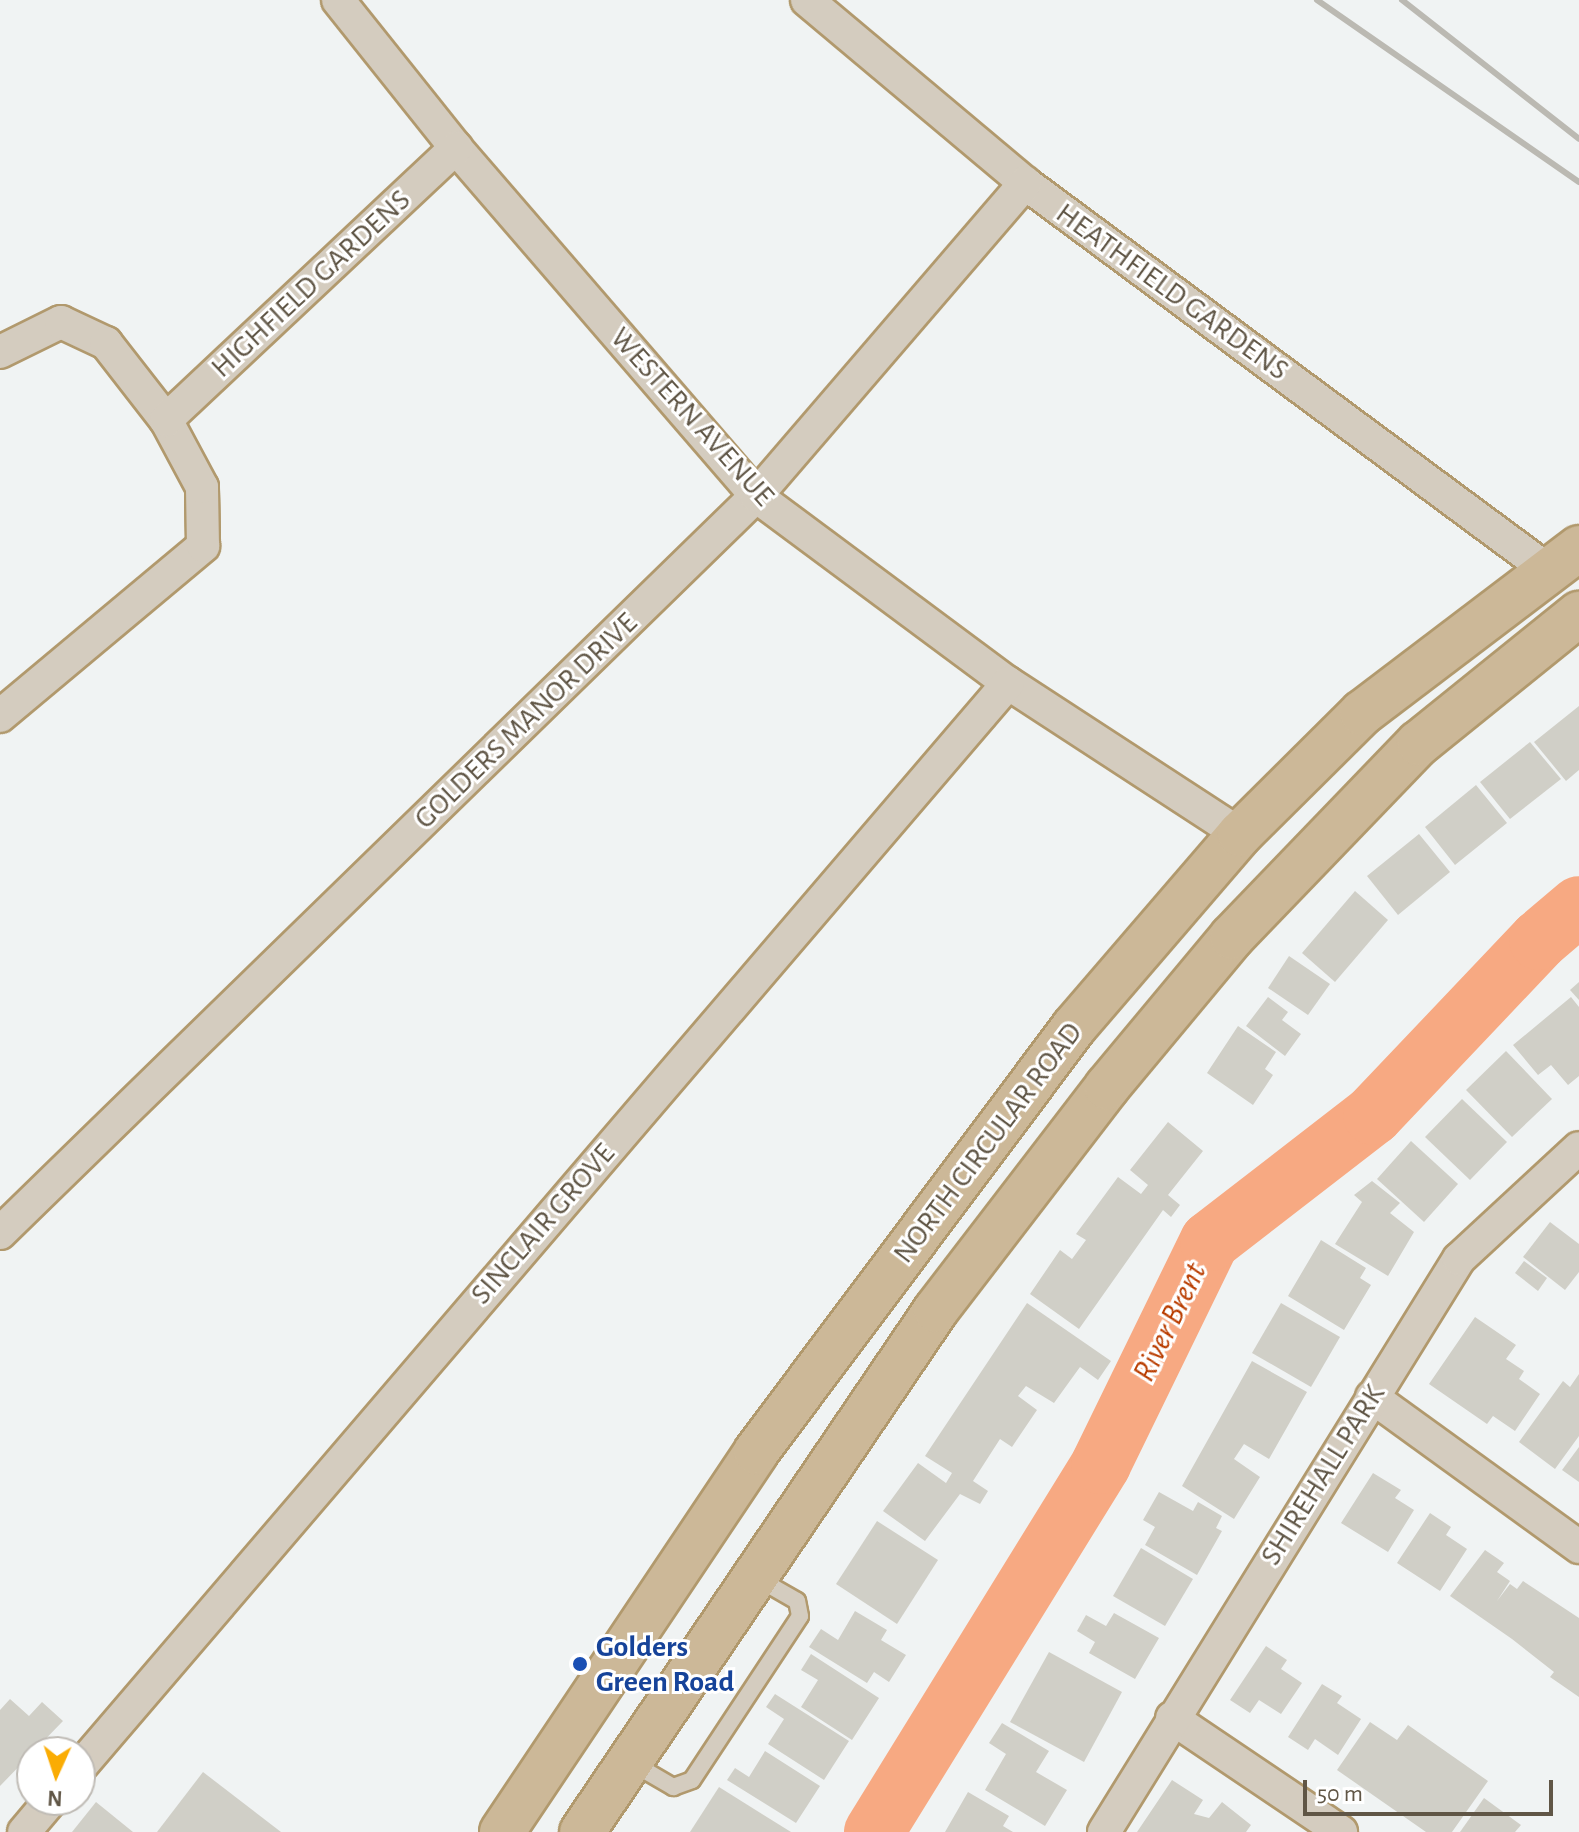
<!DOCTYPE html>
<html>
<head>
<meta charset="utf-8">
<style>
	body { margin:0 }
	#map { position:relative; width:1579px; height:1832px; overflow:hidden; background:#f0f3f3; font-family:"Alegreya Sans",sans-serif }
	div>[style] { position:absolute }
	.green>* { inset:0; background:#f5bad7 }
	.river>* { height:60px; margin:-30px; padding:0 30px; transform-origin:30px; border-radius:30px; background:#f7a982 }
	.building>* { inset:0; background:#d0cfc7 }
	.roads { filter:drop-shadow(2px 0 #b1996d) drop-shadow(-2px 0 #b1996d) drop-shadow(0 2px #b1996d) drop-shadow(0 -2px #b1996d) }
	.service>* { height:16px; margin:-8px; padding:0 8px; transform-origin:8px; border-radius:8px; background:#d4ccbf }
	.minor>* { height:32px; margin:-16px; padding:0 16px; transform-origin:16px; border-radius:16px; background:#d4ccbf }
	.trunk>* { height:44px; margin:-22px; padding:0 22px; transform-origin:22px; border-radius:22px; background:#ccb898 }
	.rail>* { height:6px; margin:-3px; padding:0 3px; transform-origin:3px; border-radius:3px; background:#bbb9b2 }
	.dots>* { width:22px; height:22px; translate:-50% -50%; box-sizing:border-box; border:4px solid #fff; border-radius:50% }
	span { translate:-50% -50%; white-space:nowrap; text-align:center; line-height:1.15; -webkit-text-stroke:6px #fff; paint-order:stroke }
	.street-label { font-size:30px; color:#605646 }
	.transit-label { font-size:30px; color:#164399; font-weight:700 }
	.left { translate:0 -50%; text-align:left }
	.water-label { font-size:32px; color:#b93d00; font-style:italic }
	.north { position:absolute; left:16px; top:1736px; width:80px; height:80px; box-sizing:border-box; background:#fff; border:2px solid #bfbbb5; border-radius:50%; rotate:183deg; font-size:22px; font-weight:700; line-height:32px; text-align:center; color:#605646 }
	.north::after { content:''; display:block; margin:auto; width:28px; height:36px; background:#faac03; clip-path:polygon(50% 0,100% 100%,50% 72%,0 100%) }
	.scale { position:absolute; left:1303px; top:1780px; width:250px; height:36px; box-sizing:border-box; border:4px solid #605646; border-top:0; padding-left:10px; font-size:24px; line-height:28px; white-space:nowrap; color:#605646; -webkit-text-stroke:6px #fff; paint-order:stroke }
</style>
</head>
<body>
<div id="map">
	<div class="green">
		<div style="clip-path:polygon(1579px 883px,1579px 927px,1455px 1040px,1412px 1098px,1344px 1159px,1262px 1208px,1225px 1257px,1195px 1324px,1128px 1446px,1066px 1534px,886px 1832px,854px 1832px,1094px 1445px,1167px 1309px,1190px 1245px,1211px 1217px,1240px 1187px,1342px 1120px,1378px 1090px,1452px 993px,1505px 942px)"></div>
	</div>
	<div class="river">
		<div style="left:874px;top:1832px;width:432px;rotate:-58.3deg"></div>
		<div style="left:1101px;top:1464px;width:248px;rotate:-64deg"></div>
		<div style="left:1210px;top:1241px;width:206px;rotate:-37.7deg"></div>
		<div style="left:1373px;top:1115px;width:241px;rotate:-46.5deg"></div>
		<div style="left:1539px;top:940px;width:52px;rotate:-40.4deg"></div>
	</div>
	<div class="building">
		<div style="clip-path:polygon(1579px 706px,1579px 770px,1566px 781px,1534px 742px)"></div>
		<div style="clip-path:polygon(1530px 742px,1561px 779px,1510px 819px,1480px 782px)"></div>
		<div style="clip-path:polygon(1476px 785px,1507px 823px,1455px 865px,1425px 827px)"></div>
		<div style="clip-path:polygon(1419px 834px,1450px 872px,1398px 915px,1367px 876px)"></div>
		<div style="clip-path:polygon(1355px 891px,1388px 920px,1335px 982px,1302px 953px)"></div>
		<div style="clip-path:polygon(1289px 956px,1330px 984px,1308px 1015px,1268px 988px)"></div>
		<div style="clip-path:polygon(1579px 982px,1579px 1000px,1570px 990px)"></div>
		<div style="clip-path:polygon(1268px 997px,1288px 1012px,1282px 1020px,1301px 1034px,1285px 1056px,1246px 1026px)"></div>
		<div style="clip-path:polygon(1571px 997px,1579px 1007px,1579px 1076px,1568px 1085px,1551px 1065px,1538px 1075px,1513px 1045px)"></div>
		<div style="clip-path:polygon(1238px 1026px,1276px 1052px,1265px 1069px,1273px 1075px,1253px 1105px,1207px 1073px)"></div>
		<div style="clip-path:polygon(1506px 1051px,1552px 1099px,1512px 1137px,1466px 1090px)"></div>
		<div style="clip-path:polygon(1462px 1099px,1507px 1142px,1470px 1180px,1425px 1137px)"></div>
		<div style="clip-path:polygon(1168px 1122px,1203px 1151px,1168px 1195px,1180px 1205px,1171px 1217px,1163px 1210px,1079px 1329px,1030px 1294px,1060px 1250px,1072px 1259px,1086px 1240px,1076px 1234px,1118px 1177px,1141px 1194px,1148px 1185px,1130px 1170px)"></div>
		<div style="clip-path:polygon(1411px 1141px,1458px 1184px,1424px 1222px,1377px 1179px)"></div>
		<div style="clip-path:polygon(1372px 1181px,1400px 1203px,1390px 1213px,1414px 1232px,1388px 1276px,1335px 1244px,1362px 1202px,1354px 1195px)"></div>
		<div style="clip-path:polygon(1550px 1222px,1579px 1244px,1579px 1272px,1565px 1290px,1523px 1257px)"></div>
		<div style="clip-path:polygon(1321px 1240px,1366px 1268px,1360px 1278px,1371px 1285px,1344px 1330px,1288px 1296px)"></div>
		<div style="clip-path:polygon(1524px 1261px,1547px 1278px,1538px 1291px,1515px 1273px)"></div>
		<div style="clip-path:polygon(1027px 1303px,1111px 1361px,1098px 1380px,1080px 1367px,1054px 1403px,1026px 1386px,1018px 1396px,1037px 1410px,1012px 1447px,1000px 1439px,973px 1481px,988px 1491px,980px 1504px,960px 1494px,925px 1541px,883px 1511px,918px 1463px,946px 1483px,952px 1473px,925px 1456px)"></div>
		<div style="clip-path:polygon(1281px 1303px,1340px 1337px,1311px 1387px,1252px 1353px)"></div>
		<div style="clip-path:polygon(1475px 1317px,1516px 1345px,1506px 1359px,1524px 1371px,1519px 1379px,1540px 1394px,1515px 1431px,1493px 1416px,1487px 1424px,1429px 1384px)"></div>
		<div style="clip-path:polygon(1252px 1361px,1307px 1392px,1269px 1459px,1244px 1444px,1234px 1459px,1260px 1477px,1234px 1519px,1182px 1486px)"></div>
		<div style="clip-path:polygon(1579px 1374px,1579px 1436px,1555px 1469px,1519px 1442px,1563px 1381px,1570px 1387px)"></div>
		<div style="clip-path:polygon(1579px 1447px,1579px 1482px,1562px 1470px)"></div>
		<div style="clip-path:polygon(1373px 1473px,1401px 1490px,1395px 1498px,1414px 1510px,1388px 1552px,1341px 1523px)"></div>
		<div style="clip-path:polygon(1159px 1492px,1193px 1511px,1198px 1502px,1222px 1516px,1216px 1528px,1222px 1531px,1197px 1575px,1145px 1545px,1155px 1527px,1143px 1520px)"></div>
		<div style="clip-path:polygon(1430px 1513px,1451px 1527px,1446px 1535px,1467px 1549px,1440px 1591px,1397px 1563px)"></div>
		<div style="clip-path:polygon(877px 1521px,938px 1560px,897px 1624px,836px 1584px)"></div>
		<div style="clip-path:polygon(1141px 1548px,1193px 1579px,1165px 1626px,1113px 1596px)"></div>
		<div style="clip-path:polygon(1485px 1550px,1504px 1563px,1497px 1572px,1510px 1581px,1497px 1601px,1510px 1584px,1517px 1589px,1523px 1581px,1579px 1618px,1579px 1697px,1550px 1677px,1554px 1672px,1512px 1639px,1450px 1596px)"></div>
		<div style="clip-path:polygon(855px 1611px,887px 1630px,881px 1640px,906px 1655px,889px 1682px,874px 1672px,867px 1683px,809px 1647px,821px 1629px,838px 1640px)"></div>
		<div style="clip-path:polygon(1114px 1613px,1159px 1638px,1135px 1679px,1089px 1653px,1095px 1642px,1077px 1631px,1086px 1615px,1106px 1626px)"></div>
		<div style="clip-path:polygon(1266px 1646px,1287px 1660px,1281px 1669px,1302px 1683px,1281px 1714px,1259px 1700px,1250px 1713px,1230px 1700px)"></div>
		<div style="clip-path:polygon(1049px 1652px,1122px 1692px,1084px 1762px,1010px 1722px)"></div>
		<div style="clip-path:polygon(811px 1654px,879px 1698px,852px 1740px,801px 1707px,818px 1680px,801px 1670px)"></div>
		<div style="clip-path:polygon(1322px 1684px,1342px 1696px,1337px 1703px,1361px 1719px,1338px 1755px,1315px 1739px,1308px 1750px,1288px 1737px)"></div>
		<div style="clip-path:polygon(775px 1694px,849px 1741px,824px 1780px,768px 1744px,784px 1719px,766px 1707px)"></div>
		<div style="clip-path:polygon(10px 1699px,29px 1716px,42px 1702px,63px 1721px,0 1786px,0 1710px)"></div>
		<div style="clip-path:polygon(1370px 1722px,1397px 1740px,1408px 1725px,1488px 1781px,1452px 1832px,1426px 1832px,1337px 1770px)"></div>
		<div style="clip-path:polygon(1002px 1723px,1049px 1751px,1036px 1772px,1067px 1790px,1045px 1826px,985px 1790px,1006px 1754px,989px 1743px)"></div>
		<div style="clip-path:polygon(765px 1751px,820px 1786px,796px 1823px,727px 1780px,735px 1768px,749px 1777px)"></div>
		<div style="clip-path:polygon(203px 1772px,281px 1832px,157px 1832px)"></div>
		<div style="clip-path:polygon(1172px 1780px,1203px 1800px,1194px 1814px,1209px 1818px,1222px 1802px,1251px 1825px,1246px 1832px,1137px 1832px)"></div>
		<div style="clip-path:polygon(719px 1787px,791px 1832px,690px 1832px)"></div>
		<div style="clip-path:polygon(968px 1792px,1009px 1816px,1003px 1826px,1013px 1832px,945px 1832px)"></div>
		<div style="clip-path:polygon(1484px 1798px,1521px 1825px,1515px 1832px,1460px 1832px)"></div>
		<div style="clip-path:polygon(96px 1802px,133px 1832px,72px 1832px)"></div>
	</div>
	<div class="roads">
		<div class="service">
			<div style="left:632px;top:1763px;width:48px;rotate:30.3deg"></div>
			<div style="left:673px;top:1787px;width:20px;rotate:-20deg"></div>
			<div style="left:692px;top:1780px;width:196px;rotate:-56.6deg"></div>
			<div style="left:800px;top:1616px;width:15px;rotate:-101deg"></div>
			<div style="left:797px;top:1601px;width:46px;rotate:-150.1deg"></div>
		</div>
		<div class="minor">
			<div style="left:338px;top:0;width:189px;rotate:51.4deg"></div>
			<div style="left:456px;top:148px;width:459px;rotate:49.2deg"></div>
			<div style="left:756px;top:496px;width:314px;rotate:36.6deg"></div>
			<div style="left:1008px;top:683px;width:277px;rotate:33.1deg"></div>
			<div style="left:807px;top:0;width:285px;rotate:40deg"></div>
			<div style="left:1025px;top:183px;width:652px;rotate:36.52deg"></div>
			<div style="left:0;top:352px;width:68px;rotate:-26.2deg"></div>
			<div style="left:61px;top:322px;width:50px;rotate:25deg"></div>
			<div style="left:106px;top:343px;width:98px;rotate:52.1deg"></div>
			<div style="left:0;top:716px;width:265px;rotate:-39.9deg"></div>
			<div style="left:203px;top:546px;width:59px;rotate:-91deg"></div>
			<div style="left:202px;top:487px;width:76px;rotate:-118.2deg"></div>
			<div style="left:166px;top:420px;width:398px;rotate:-43.2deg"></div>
			<div style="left:0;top:1233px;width:1056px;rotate:-44.27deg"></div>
			<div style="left:756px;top:496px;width:413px;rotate:-49.3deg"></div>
			<div style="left:1372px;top:1397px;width:256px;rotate:35.9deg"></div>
			<div style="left:1172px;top:1718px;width:204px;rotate:34deg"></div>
			<div style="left:80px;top:1767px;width:1427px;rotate:-49.43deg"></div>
			<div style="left:24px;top:1832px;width:42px;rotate:-49.8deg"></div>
			<div style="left:1104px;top:1832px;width:674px;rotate:-58.22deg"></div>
			<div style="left:1459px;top:1259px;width:163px;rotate:-42.8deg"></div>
		</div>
		<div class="trunk">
			<div style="left:502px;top:1832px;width:457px;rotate:-56.2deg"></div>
			<div style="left:756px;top:1452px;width:531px;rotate:-53.19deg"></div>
			<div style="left:1074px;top:1027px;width:255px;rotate:-49.3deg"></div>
			<div style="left:1240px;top:834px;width:172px;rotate:-44.8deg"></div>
			<div style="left:1362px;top:713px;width:273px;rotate:-37.2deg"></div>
			<div style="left:582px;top:1832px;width:631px;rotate:-55.86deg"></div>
			<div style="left:936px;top:1310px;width:281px;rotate:-52.5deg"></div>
			<div style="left:1107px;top:1087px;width:195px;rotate:-50.2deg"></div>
			<div style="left:1232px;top:937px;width:269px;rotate:-46.1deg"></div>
			<div style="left:1419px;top:743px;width:206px;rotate:-38.9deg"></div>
		</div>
	</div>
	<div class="rail">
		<div style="left:1317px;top:0;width:319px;rotate:34.8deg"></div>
		<div style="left:1402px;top:0;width:225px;rotate:38.1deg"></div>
	</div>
	<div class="dots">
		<div style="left:580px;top:1664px;background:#1a4fb4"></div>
	</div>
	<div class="street-label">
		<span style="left:311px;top:284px;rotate:-43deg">HIGHFIELD GARDENS</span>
		<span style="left:1172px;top:292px;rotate:36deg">HEATHFIELD GARDENS</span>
		<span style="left:692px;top:417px;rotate:48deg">WESTERN AVENUE</span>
		<span style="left:526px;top:721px;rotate:-44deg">GOLDERS MANOR DRIVE</span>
		<span style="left:988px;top:1143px;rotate:-53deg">NORTH CIRCULAR ROAD</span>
		<span style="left:543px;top:1224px;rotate:-49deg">SINCLAIR GROVE</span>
		<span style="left:1323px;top:1475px;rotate:-58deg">SHIREHALL PARK</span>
	</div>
	<div class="transit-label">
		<span class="left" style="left:596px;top:1664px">Golders<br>Green Road</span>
	</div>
	<div class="water-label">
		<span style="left:1170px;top:1322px;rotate:-64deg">River Brent</span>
	</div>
	<div class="north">N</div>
	<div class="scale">50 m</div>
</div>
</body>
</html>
